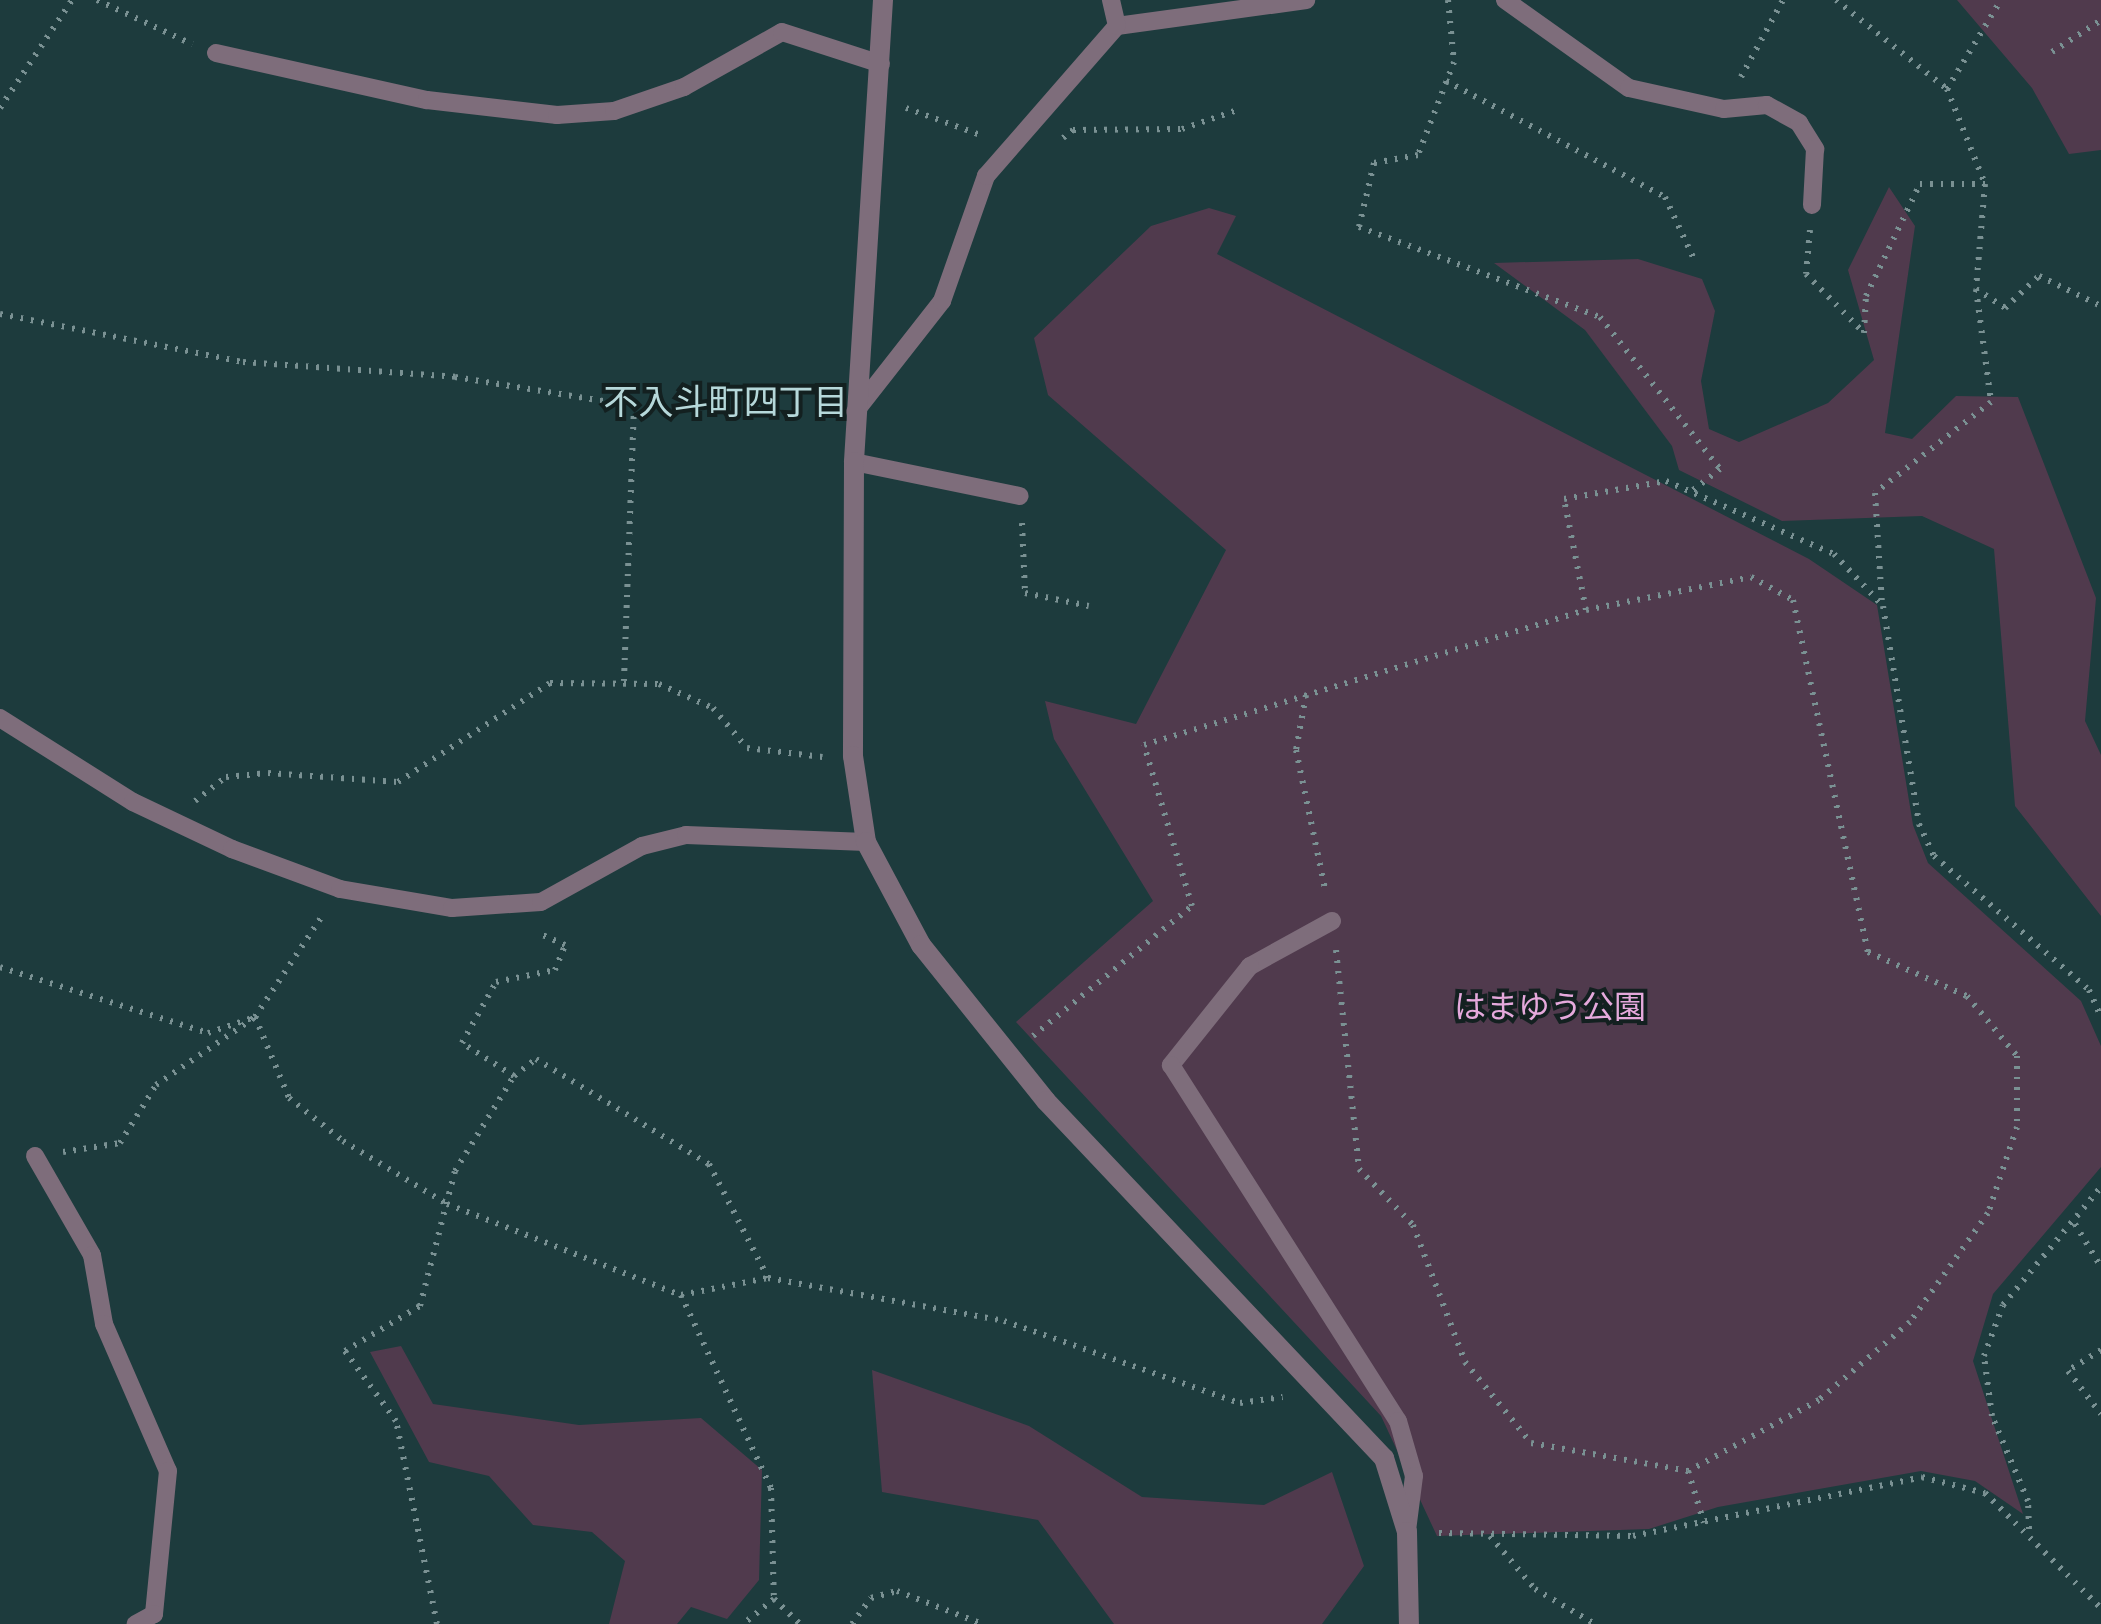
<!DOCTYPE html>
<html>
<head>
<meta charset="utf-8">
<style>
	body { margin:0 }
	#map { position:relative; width:2101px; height:1624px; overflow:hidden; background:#1d3b3d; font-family:Barlow,"Noto Sans JP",sans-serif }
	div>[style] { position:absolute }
	.green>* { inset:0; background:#503a4d }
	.path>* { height:6px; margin-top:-3px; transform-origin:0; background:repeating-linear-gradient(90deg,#7a9193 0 2.5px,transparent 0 10.5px) }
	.lane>* { height:18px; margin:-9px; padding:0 9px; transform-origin:9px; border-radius:9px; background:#7e6d7b }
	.street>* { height:20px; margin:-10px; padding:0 10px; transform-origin:10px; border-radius:10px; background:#7e6d7b }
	span { translate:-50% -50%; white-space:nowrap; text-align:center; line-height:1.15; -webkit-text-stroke:8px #132020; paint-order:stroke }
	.park-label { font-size:32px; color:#e5a9dc }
	.neighbourhood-label { font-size:35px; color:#b6d8da }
</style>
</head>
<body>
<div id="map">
	<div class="green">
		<div style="clip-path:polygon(1957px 0,2101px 0,2101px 150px,2069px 154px,2032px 88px)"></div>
		<div style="clip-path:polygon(1889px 187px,1915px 226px,1885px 433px,1912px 439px,1956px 396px,2018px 397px,2096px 598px,2085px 721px,2101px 755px,2101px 916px,2015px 806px,1994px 549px,1922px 516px,1782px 521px,1679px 470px,1672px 446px,1585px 330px,1494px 263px,1638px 259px,1702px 279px,1715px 311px,1701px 381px,1709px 429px,1739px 442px,1828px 403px,1874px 360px,1848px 270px)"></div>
		<div style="clip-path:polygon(1209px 208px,1236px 216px,1217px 254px,1809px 559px,1877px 605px,1913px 825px,1928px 863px,2081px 1001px,2101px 1046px,2101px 1167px,1993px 1294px,1973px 1361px,2023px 1514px,1975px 1481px,1921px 1471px,1718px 1507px,1649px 1529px,1437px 1536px,1381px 1416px,1016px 1022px,1153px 901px,1054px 739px,1045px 701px,1136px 724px,1226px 550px,1048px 395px,1034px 338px,1151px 226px)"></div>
		<div style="clip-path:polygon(401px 1346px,433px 1404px,579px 1425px,701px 1418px,762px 1470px,759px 1580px,727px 1619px,691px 1607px,677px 1624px,609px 1624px,625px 1561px,592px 1532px,533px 1525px,489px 1476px,429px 1462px,370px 1352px)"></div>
		<div style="clip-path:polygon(872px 1370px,1029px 1426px,1142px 1497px,1264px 1505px,1332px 1472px,1364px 1566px,1322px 1624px,1114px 1624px,1038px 1520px,882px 1492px)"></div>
	</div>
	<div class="path">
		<div style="left:97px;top:0;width:105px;rotate:24.9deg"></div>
		<div style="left:1448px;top:0;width:62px;rotate:84.5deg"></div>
		<div style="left:1454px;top:62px;width:100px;rotate:111.2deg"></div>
		<div style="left:1418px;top:155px;width:45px;rotate:169.7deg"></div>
		<div style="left:1374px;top:163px;width:66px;rotate:103.2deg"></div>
		<div style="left:1359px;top:227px;width:257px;rotate:20.5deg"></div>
		<div style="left:1600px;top:317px;width:194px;rotate:51.7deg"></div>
		<div style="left:1720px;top:469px;width:37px;rotate:142deg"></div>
		<div style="left:1836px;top:0;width:142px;rotate:38.7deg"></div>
		<div style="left:1947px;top:89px;width:102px;rotate:68.2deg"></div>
		<div style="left:1985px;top:184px;width:105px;rotate:94.9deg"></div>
		<div style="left:1976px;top:289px;width:114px;rotate:82.4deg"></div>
		<div style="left:1991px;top:402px;width:147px;rotate:141.9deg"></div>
		<div style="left:1875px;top:493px;width:112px;rotate:86.4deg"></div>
		<div style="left:2052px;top:52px;width:59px;rotate:-33.1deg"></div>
		<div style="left:1741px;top:77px;width:88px;rotate:-61.4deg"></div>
		<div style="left:1446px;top:81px;width:248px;rotate:27.9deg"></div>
		<div style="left:1665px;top:197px;width:66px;rotate:65deg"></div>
		<div style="left:1947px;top:89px;width:104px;rotate:-58.8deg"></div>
		<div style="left:0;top:108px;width:130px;rotate:-56.3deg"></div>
		<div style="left:906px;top:108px;width:82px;rotate:20deg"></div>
		<div style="left:1063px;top:138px;width:13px;rotate:-39deg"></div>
		<div style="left:1073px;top:130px;width:109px;rotate:-0.5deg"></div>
		<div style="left:1182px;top:129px;width:56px;rotate:-18.8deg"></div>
		<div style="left:1810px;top:230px;width:44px;rotate:95.2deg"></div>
		<div style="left:1806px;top:274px;width:83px;rotate:45.5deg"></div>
		<div style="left:1864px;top:333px;width:37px;rotate:-87deg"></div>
		<div style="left:1866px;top:296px;width:124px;rotate:-64.3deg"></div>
		<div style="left:1920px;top:184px;width:65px"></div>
		<div style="left:1976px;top:289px;width:35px;rotate:33deg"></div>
		<div style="left:2005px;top:308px;width:47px;rotate:-43.3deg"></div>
		<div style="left:2039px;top:276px;width:69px;rotate:25.8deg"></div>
		<div style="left:0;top:314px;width:248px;rotate:11.2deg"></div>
		<div style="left:243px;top:362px;width:213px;rotate:4deg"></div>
		<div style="left:455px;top:377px;width:181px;rotate:9.2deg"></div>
		<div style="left:634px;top:406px;width:275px;rotate:92.1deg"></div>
		<div style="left:1022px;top:523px;width:70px;rotate:87.5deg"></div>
		<div style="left:1025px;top:593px;width:65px;rotate:11.5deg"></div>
		<div style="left:1586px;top:610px;width:113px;rotate:-101.2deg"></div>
		<div style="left:1564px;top:499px;width:104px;rotate:-10deg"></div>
		<div style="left:1666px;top:481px;width:183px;rotate:23.5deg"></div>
		<div style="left:1834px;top:554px;width:71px;rotate:46.7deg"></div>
		<div style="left:1883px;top:606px;width:221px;rotate:80.6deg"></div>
		<div style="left:1919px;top:824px;width:35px;rotate:65deg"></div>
		<div style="left:1934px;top:856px;width:205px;rotate:40.8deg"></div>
		<div style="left:2089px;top:990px;width:30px;rotate:66deg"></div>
		<div style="left:1306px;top:695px;width:56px;rotate:100.3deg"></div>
		<div style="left:1296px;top:750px;width:146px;rotate:78.2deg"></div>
		<div style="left:195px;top:801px;width:39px;rotate:-38deg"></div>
		<div style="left:226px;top:777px;width:42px;rotate:-5.4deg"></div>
		<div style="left:268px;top:773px;width:130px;rotate:4deg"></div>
		<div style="left:398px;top:782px;width:181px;rotate:-33.1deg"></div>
		<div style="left:550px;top:683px;width:109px;rotate:0.5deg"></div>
		<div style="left:659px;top:684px;width:59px;rotate:24deg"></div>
		<div style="left:713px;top:708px;width:52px;rotate:49.6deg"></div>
		<div style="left:747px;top:748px;width:76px;rotate:6.8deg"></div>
		<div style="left:1336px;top:950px;width:220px;rotate:84deg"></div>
		<div style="left:1359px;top:1169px;width:78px;rotate:46deg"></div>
		<div style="left:1413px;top:1225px;width:147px;rotate:69.2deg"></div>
		<div style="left:1465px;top:1362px;width:104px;rotate:50.8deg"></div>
		<div style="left:1531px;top:1443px;width:159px;rotate:10.1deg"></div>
		<div style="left:0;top:967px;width:218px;rotate:17.6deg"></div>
		<div style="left:208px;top:1033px;width:50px;rotate:-18.8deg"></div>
		<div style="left:255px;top:1017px;width:125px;rotate:-56.4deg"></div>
		<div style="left:1033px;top:1036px;width:205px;rotate:-39.3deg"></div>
		<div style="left:1192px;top:906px;width:168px;rotate:-106.6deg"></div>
		<div style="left:1144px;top:745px;width:462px;rotate:-17deg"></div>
		<div style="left:1586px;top:610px;width:168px;rotate:-11.3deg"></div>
		<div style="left:1751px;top:577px;width:48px;rotate:28.7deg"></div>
		<div style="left:1793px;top:600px;width:360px;rotate:78deg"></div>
		<div style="left:1868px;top:952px;width:108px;rotate:24deg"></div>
		<div style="left:1967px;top:996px;width:78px;rotate:50.2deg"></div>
		<div style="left:2017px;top:1056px;width:71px;rotate:90deg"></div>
		<div style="left:2017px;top:1127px;width:91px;rotate:108.6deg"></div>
		<div style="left:1988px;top:1213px;width:134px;rotate:125.6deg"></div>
		<div style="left:1910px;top:1322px;width:120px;rotate:139.4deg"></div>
		<div style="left:1819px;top:1400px;width:149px;rotate:151.5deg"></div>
		<div style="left:1688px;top:1471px;width:54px;rotate:72.9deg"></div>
		<div style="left:514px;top:1076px;width:62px;rotate:-147.6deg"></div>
		<div style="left:462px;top:1043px;width:70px;rotate:-60.9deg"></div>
		<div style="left:496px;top:982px;width:60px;rotate:-11.5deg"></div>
		<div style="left:555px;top:970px;width:27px;rotate:-68deg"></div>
		<div style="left:565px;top:945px;width:30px;rotate:-156deg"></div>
		<div style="left:63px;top:1152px;width:58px;rotate:-9deg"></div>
		<div style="left:120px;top:1143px;width:68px;rotate:-58.2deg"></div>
		<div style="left:156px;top:1085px;width:120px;rotate:-34.5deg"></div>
		<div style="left:255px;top:1017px;width:88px;rotate:67.2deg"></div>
		<div style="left:289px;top:1098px;width:69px;rotate:38.5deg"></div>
		<div style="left:343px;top:1141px;width:122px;rotate:31.2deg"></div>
		<div style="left:447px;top:1204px;width:251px;rotate:21.3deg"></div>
		<div style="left:681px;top:1295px;width:89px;rotate:-11.1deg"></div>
		<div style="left:768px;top:1278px;width:240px;rotate:10.3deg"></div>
		<div style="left:1004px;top:1321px;width:250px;rotate:19.2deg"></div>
		<div style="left:1240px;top:1403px;width:43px;rotate:-7.9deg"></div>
		<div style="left:2075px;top:1224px;width:50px;rotate:58.8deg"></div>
		<div style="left:681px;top:1295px;width:213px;rotate:65deg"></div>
		<div style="left:771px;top:1488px;width:111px;rotate:88.5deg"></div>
		<div style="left:774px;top:1599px;width:40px;rotate:141deg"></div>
		<div style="left:2101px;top:1350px;width:39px;rotate:148deg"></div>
		<div style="left:2068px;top:1371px;width:54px;rotate:52.5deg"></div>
		<div style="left:2029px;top:1529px;width:28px;rotate:-92deg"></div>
		<div style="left:2028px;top:1501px;width:92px;rotate:-113deg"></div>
		<div style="left:1992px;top:1416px;width:61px;rotate:-97.6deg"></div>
		<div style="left:1984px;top:1356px;width:54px;rotate:-69.6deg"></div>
		<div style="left:2003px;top:1305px;width:153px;rotate:-50.3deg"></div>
		<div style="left:1439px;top:1533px;width:194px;rotate:0.9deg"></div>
		<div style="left:1633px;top:1536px;width:295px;rotate:-11.5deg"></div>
		<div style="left:1922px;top:1477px;width:65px;rotate:14.3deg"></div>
		<div style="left:1985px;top:1493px;width:163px;rotate:44.8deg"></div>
		<div style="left:1490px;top:1536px;width:70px;rotate:49.7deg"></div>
		<div style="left:1535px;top:1589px;width:69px;rotate:30.3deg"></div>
		<div style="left:774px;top:1599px;width:36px;rotate:44deg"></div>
		<div style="left:437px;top:1624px;width:207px;rotate:-101.4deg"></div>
		<div style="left:396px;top:1421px;width:87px;rotate:-126.1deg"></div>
		<div style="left:345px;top:1351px;width:87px;rotate:-31deg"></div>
		<div style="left:420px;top:1306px;width:139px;rotate:-75.5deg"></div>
		<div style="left:455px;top:1171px;width:112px;rotate:-58.2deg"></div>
		<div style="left:514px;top:1076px;width:28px;rotate:-38deg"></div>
		<div style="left:536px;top:1059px;width:202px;rotate:31.3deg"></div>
		<div style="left:709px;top:1164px;width:128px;rotate:62.6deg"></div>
		<div style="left:852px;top:1624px;width:32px;rotate:-54deg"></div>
		<div style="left:871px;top:1598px;width:27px;rotate:-15deg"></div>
		<div style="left:897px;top:1591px;width:91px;rotate:21.2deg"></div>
	</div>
	<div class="lane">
		<div style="left:1505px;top:0;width:152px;rotate:35.4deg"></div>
		<div style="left:1629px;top:88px;width:97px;rotate:12.5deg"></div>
		<div style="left:1724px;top:109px;width:43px;rotate:-5.3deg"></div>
		<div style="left:1767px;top:105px;width:37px;rotate:29deg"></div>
		<div style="left:1799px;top:123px;width:31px;rotate:58deg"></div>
		<div style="left:1815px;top:149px;width:56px;rotate:93.1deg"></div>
		<div style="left:1117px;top:26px;width:191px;rotate:-7.8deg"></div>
		<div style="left:216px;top:53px;width:216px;rotate:12.6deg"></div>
		<div style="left:427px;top:100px;width:131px;rotate:6.6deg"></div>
		<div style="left:557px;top:115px;width:57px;rotate:-4deg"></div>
		<div style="left:614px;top:111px;width:74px;rotate:-18.9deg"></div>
		<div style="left:684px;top:87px;width:112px;rotate:-29.3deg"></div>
		<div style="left:782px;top:32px;width:104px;rotate:17.9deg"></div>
		<div style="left:855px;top:412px;width:141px;rotate:-51.9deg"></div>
		<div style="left:942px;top:301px;width:133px;rotate:-70.6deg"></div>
		<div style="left:986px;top:176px;width:199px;rotate:-48.9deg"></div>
		<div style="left:1117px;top:26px;width:27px;rotate:-103deg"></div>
		<div style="left:854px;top:462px;width:169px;rotate:11.6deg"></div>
		<div style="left:0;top:718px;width:157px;rotate:32.3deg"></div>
		<div style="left:133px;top:802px;width:110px;rotate:25.4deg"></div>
		<div style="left:232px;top:849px;width:115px;rotate:20.3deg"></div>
		<div style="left:340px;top:889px;width:114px;rotate:9.6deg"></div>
		<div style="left:452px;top:908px;width:89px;rotate:-3.9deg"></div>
		<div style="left:541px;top:902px;width:115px;rotate:-29deg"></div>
		<div style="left:642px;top:846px;width:45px;rotate:-14deg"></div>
		<div style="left:686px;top:835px;width:180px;rotate:2.2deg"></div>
		<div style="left:1332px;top:921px;width:94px;rotate:151.2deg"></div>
		<div style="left:1250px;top:966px;width:127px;rotate:128.6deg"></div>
		<div style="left:1171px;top:1065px;width:422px;rotate:57.5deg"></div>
		<div style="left:1398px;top:1421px;width:57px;rotate:73.8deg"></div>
		<div style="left:1414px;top:1476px;width:55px;rotate:97.3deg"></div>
		<div style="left:35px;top:1156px;width:114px;rotate:60.1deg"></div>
		<div style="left:92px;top:1255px;width:70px;rotate:80.1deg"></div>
		<div style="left:104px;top:1324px;width:160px;rotate:66.5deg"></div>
		<div style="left:168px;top:1471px;width:144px;rotate:95.6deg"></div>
		<div style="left:154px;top:1614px;width:21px;rotate:151deg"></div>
	</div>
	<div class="street">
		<div style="left:883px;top:0;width:463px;rotate:93.6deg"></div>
		<div style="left:854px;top:462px;width:294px;rotate:90.2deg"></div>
		<div style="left:853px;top:756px;width:87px;rotate:81.4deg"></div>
		<div style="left:866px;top:842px;width:117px;rotate:61.9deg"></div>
		<div style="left:921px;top:945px;width:200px;rotate:51.3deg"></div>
		<div style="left:1046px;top:1101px;width:492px;rotate:46.6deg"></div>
		<div style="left:1384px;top:1458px;width:77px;rotate:72.7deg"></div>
		<div style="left:1407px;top:1532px;width:92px;rotate:88.8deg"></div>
	</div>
	<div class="park-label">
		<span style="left:1550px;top:1005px">はまゆう公園</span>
	</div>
	<div class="neighbourhood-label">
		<span style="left:726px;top:400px">不入斗町四丁目</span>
	</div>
</div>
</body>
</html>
